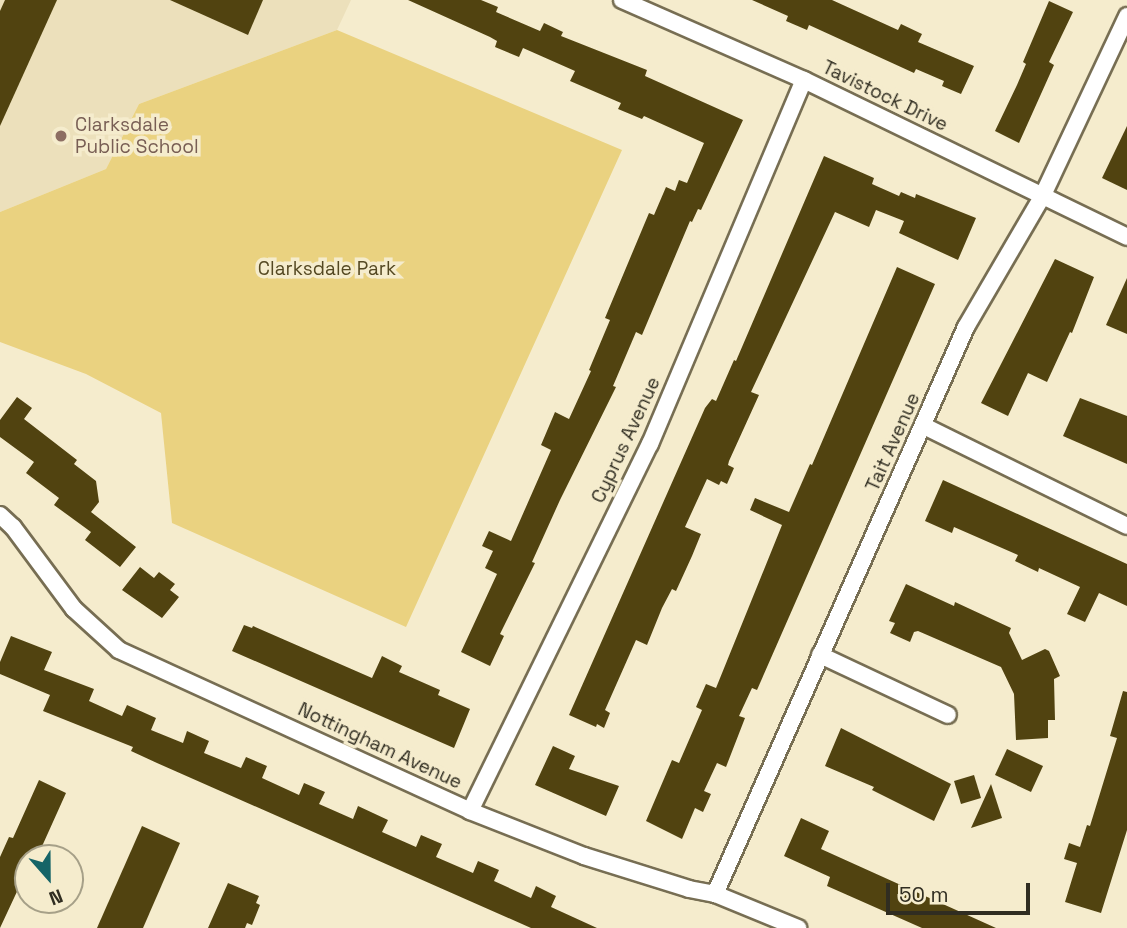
<!DOCTYPE html>
<html>
<head>
<meta charset="utf-8">
<style>
	body { margin:0 }
	#map { position:relative; width:1127px; height:928px; overflow:hidden; background:#f5eccd; font-family:"Space Grotesk",sans-serif }
	div>[style] { position:absolute }
	.built>* { inset:0; background:#ece0bb }
	.green>* { inset:0; background:#ead280 }
	.building>* { inset:0; background:#514310 }
	.roads { filter:drop-shadow(2px 0 #776e53) drop-shadow(-2px 0 #776e53) drop-shadow(0 2px #776e53) drop-shadow(0 -2px #776e53) }
	.minor>* { height:16px; margin:-8px; padding:0 8px; transform-origin:8px; border-radius:8px; background:#fff }
	.dots>* { width:19px; height:19px; translate:-50% -50%; box-sizing:border-box; border:4px solid #f5eccd; border-radius:50% }
	span { translate:-50% -50%; white-space:nowrap; text-align:center; line-height:1.15; -webkit-text-stroke:7px #f5eccd; paint-order:stroke }
	.street-label { font-size:19px; color:#302d21 }
	.education-label { font-size:19px; color:#785e54 }
	.left { translate:0 -50%; text-align:left }
	.park-label { font-size:19px; color:#544822 }
	.north { position:absolute; left:14px; top:844px; width:70px; height:70px; box-sizing:border-box; background:#f5eccd; border:2px solid #a6a088; border-radius:50%; rotate:159deg; font-size:19px; font-weight:700; line-height:28px; text-align:center; color:#302d21 }
	.north::after { content:''; display:block; margin:auto; width:24px; height:32px; background:#156467; clip-path:polygon(50% 0,100% 100%,50% 72%,0 100%) }
	.scale { position:absolute; left:886px; top:883px; width:144px; height:32px; box-sizing:border-box; border:4px solid #302d21; border-top:0; padding-left:9px; font-size:21px; line-height:24px; white-space:nowrap; color:#302d21; -webkit-text-stroke:5px #f5eccd; paint-order:stroke }
</style>
</head>
<body>
<div id="map">
	<div class="built">
		<div style="clip-path:polygon(0 0,351px 0,337px 30px,139px 104px,106px 169px,0 212px)"></div>
	</div>
	<div class="green">
		<div style="clip-path:polygon(337px 30px,622px 150px,406px 627px,172px 523px,161px 413px,86px 374px,0 342px,0 212px,106px 169px,139px 104px)"></div>
	</div>
	<div class="building">
		<div style="clip-path:polygon(5px 0,57px 0,0 126px,0 11px)"></div>
		<div style="clip-path:polygon(170px 0,263px 0,248px 35px)"></div>
		<div style="clip-path:polygon(408px 0,481px 0,498px 7px,496px 12px,540px 31px,544px 23px,563px 32px,561px 36px,647px 70px,645px 76px,743px 120px,701px 210px,698px 209px,692px 222px,690px 221px,642px 335px,636px 332px,613px 386px,616px 387px,560px 500px,532px 562px,535px 563px,500px 634px,504px 636px,490px 666px,461px 652px,497px 574px,485px 568px,493px 551px,482px 546px,489px 531px,511px 541px,551px 450px,541px 445px,555px 412px,569px 419px,591px 371px,589px 370px,610px 320px,605px 318px,649px 213px,654px 215px,666px 187px,675px 191px,679px 180px,687px 183px,704px 143px,644px 116px,642px 119px,618px 109px,621px 103px,570px 81px,575px 71px,523px 48px,519px 57px,495px 47px,497px 41px,490px 37px)"></div>
		<div style="clip-path:polygon(752px 0,832px 0,898px 30px,901px 24px,922px 34px,918px 42px,974px 66px,961px 94px,942px 86px,944px 81px,916px 69px,914px 73px,809px 25px,807px 30px,786px 21px,788px 16px)"></div>
		<div style="clip-path:polygon(1049px 1px,1073px 12px,1049px 62px,1054px 65px,1019px 143px,995px 131px,1017px 85px,1026px 64px,1023px 62px)"></div>
		<div style="clip-path:polygon(1127px 126px,1127px 190px,1102px 178px)"></div>
		<div style="clip-path:polygon(824px 156px,874px 178px,872px 184px,899px 196px,901px 192px,915px 198px,916px 194px,976px 218px,958px 260px,899px 233px,904px 221px,876px 210px,869px 227px,835px 212px,751px 392px,759px 395px,729px 461px,728px 465px,734px 468px,727px 484px,721px 481px,719px 485px,707px 479px,685px 527px,701px 534px,692px 556px,676px 591px,672px 589px,662px 608px,647px 645px,636px 640px,605px 710px,610px 713px,604px 728px,597px 724px,596px 727px,569px 715px,705px 408px,712px 399px,716px 401px,734px 360px,736px 361px)"></div>
		<div style="clip-path:polygon(1055px 259px,1094px 277px,1072px 333px,1070px 332px,1047px 382px,1028px 373px,1008px 416px,981px 403px)"></div>
		<div style="clip-path:polygon(897px 267px,935px 284px,757px 690px,752px 688px,739px 716px,745px 718px,726px 767px,717px 763px,704px 791px,711px 794px,703px 812px,695px 808px,682px 839px,646px 821px,672px 760px,679px 763px,702px 710px,696px 707px,706px 684px,716px 688px,782px 525px,750px 510px,755px 498px,789px 512px,810px 464px,812px 465px)"></div>
		<div style="clip-path:polygon(1127px 278px,1127px 334px,1106px 325px)"></div>
		<div style="clip-path:polygon(17px 397px,32px 408px,24px 419px,77px 460px,74px 464px,96px 481px,99px 502px,91px 512px,136px 547px,120px 567px,85px 540px,91px 532px,54px 505px,59px 498px,26px 473px,34px 462px,0 437px,0 420px)"></div>
		<div style="clip-path:polygon(1080px 398px,1127px 416px,1127px 464px,1063px 436px)"></div>
		<div style="clip-path:polygon(943px 480px,1127px 564px,1127px 606px,1099px 593px,1085px 622px,1067px 614px,1080px 587px,1039px 568px,1038px 572px,1015px 561px,1018px 555px,954px 527px,952px 533px,925px 521px)"></div>
		<div style="clip-path:polygon(140px 567px,154px 578px,159px 572px,175px 584px,170px 590px,179px 597px,162px 618px,122px 590px)"></div>
		<div style="clip-path:polygon(906px 584px,954px 606px,955px 602px,1011px 628px,1009px 633px,1022px 660px,1045px 649px,1049px 651px,1060px 676px,1054px 679px,1055px 720px,1048px 720px,1048px 738px,1016px 740px,1014px 694px,1001px 667px,918px 631px,914px 632px,910px 642px,890px 633px,895px 623px,889px 621px)"></div>
		<div style="clip-path:polygon(244px 625px,252px 628px,253px 626px,372px 678px,382px 656px,402px 666px,399px 672px,440px 690px,438px 695px,470px 709px,454px 748px,232px 651px)"></div>
		<div style="clip-path:polygon(11px 636px,52px 652px,44px 670px,94px 689px,89px 701px,122px 716px,127px 705px,156px 718px,151px 730px,183px 743px,187px 731px,209px 741px,204px 753px,241px 768px,246px 757px,267px 766px,262px 778px,299px 795px,304px 783px,325px 792px,319px 804px,353px 819px,358px 806px,388px 820px,382px 832px,416px 847px,421px 835px,442px 844px,436px 857px,473px 873px,478px 861px,499px 870px,494px 881px,531px 898px,536px 886px,556px 896px,551px 907px,597px 928px,531px 928px,157px 763px,131px 751px,133px 747px,43px 711px,50px 695px,0 674px,0 662px)"></div>
		<div style="clip-path:polygon(1123px 691px,1127px 692px,1127px 830px,1101px 913px,1065px 902px,1077px 863px,1064px 859px,1069px 843px,1080px 847px,1087px 825px,1090px 826px,1117px 738px,1110px 736px)"></div>
		<div style="clip-path:polygon(841px 728px,951px 784px,934px 821px,872px 790px,874px 787px,825px 766px)"></div>
		<div style="clip-path:polygon(553px 746px,575px 756px,569px 769px,619px 786px,606px 816px,535px 785px)"></div>
		<div style="clip-path:polygon(1007px 749px,1043px 766px,1031px 792px,995px 775px)"></div>
		<div style="clip-path:polygon(974px 775px,981px 798px,961px 804px,954px 781px)"></div>
		<div style="clip-path:polygon(39px 780px,66px 793px,39px 853px,35px 851px,32px 858px,28px 858px,28px 868px,0 928px,0 857px,9px 837px,13px 838px)"></div>
		<div style="clip-path:polygon(991px 784px,1002px 818px,971px 828px)"></div>
		<div style="clip-path:polygon(801px 818px,829px 831px,821px 849px,996px 928px,922px 928px,827px 886px,830px 877px,784px 856px)"></div>
		<div style="clip-path:polygon(142px 826px,180px 843px,143px 928px,97px 928px)"></div>
		<div style="clip-path:polygon(228px 883px,259px 896px,256px 903px,260px 905px,252px 925px,247px 923px,245px 928px,208px 928px)"></div>
	</div>
	<div class="roads">
		<div class="minor">
			<div style="left:622px;top:0;width:199px;rotate:23.7deg"></div>
			<div style="left:804px;top:80px;width:359px;rotate:25.9deg"></div>
			<div style="left:924px;top:426px;width:226px;rotate:26.2deg"></div>
			<div style="left:0;top:515px;width:18px;rotate:43deg"></div>
			<div style="left:13px;top:527px;width:102px;rotate:53.4deg"></div>
			<div style="left:74px;top:609px;width:61px;rotate:42.3deg"></div>
			<div style="left:119px;top:650px;width:386px;rotate:24.6deg"></div>
			<div style="left:470px;top:811px;width:123px;rotate:21.5deg"></div>
			<div style="left:584px;top:856px;width:110px;rotate:17.4deg"></div>
			<div style="left:689px;top:889px;width:26px;rotate:11deg"></div>
			<div style="left:715px;top:894px;width:90px;rotate:22.3deg"></div>
			<div style="left:820px;top:655px;width:141px;rotate:25.1deg"></div>
			<div style="left:470px;top:811px;width:409px;rotate:-63.9deg"></div>
			<div style="left:650px;top:444px;width:395px;rotate:-67.1deg"></div>
			<div style="left:715px;top:894px;width:620px;rotate:-66.12deg"></div>
			<div style="left:966px;top:327px;width:151px;rotate:-59.7deg"></div>
			<div style="left:1042px;top:197px;width:200px;rotate:-64.8deg"></div>
		</div>
	</div>
	<div class="dots">
		<div style="left:61px;top:136px;background:#8d6e63"></div>
	</div>
	<div class="street-label">
		<span style="left:885px;top:96px;rotate:26deg">Tavistock Drive</span>
		<span style="left:626px;top:440px;rotate:-65deg">Cyprus Avenue</span>
		<span style="left:893px;top:442px;rotate:-66deg">Tait Avenue</span>
		<span style="left:380px;top:746px;rotate:25deg">Nottingham Avenue</span>
	</div>
	<div class="education-label">
		<span class="left" style="left:75px;top:136px">Clarksdale<br>Public School</span>
	</div>
	<div class="park-label">
		<span style="left:327px;top:269px">Clarksdale Park</span>
	</div>
	<div class="north">N</div>
	<div class="scale">50 m</div>
</div>
</body>
</html>
